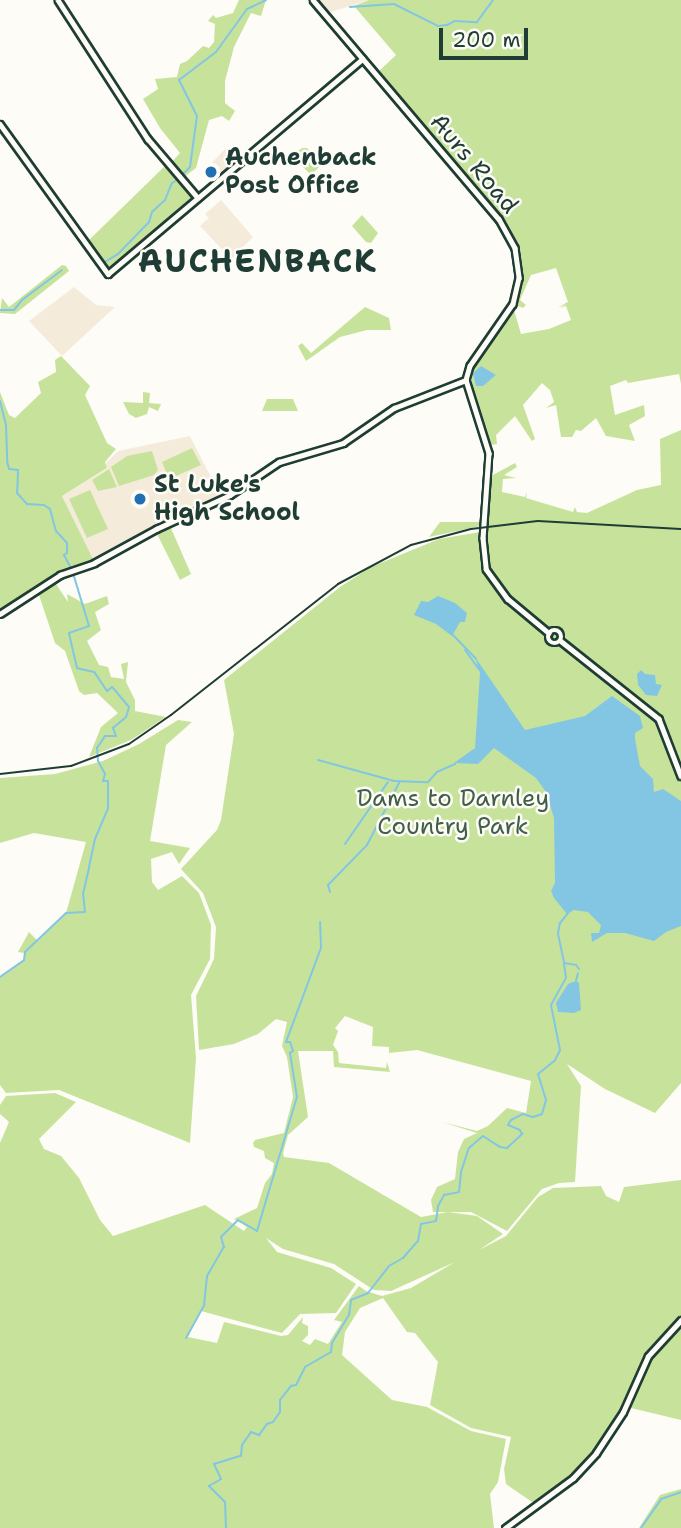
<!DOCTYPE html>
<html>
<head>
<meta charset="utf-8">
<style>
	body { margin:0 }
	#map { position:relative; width:681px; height:1528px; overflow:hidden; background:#fdfcf7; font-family:"Shantell Sans",sans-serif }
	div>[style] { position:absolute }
	.built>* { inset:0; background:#f5ebda }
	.green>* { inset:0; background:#c7e39b }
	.water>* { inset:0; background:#82c6e3 }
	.stream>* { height:2px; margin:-1px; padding:0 1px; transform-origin:1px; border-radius:1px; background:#82c6e3 }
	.roads { filter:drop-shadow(2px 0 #1f3d34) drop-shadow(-2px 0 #1f3d34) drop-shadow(0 2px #1f3d34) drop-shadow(0 -2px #1f3d34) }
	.tertiary>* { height:4.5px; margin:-2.25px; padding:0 2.25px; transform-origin:2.25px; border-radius:2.25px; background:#fdfcf7 }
	.tertiary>.ring { margin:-2.25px; padding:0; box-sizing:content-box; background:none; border:4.5px solid #fdfcf7; border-radius:50% }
	.secondary>* { height:5px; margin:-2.5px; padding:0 2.5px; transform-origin:2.5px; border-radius:2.5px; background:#fdfcf7 }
	.rail>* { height:2px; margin:-1px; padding:0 1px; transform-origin:1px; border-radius:1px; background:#1f3d34 }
	.dots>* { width:19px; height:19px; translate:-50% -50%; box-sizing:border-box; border:4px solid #fdfcf7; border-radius:50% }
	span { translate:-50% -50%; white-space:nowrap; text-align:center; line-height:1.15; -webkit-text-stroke:5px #fdfcf7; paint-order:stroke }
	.poi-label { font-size:24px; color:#1f3d34; font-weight:700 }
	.left { translate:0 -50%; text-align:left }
	.street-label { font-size:24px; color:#1f3d34 }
	.park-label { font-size:24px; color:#415e49 }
	.district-label { font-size:32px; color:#1f3d34; font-weight:700; letter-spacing:2px }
	.scale { position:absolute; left:439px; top:28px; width:89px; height:32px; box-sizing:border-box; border:4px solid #1f3d34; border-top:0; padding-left:9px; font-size:21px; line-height:24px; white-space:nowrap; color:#1f3d34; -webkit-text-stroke:5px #fdfcf7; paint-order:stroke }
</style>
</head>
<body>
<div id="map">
	<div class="built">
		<div style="clip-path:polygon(317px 0,369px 0,328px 13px)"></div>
		<div style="clip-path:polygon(225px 149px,236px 162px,211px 181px,203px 172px)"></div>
		<div style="clip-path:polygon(221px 200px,253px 237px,231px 259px,200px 226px,209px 218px,205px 214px)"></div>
		<div style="clip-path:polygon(74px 287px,96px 305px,115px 307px,62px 356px,29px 321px)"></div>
		<div style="clip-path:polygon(190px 436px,221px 497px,166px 519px,94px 561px,62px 496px,108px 468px,105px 467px,107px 462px,118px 451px)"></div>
	</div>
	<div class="green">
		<div style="clip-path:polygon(239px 0,266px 0,261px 16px,251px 13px,234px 47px,225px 81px,225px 103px,235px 111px,229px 121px,222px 116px,209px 120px,196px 168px,184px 177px,171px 163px,180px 153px,160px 128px,143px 99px,158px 89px,155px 79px,177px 77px,180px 64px,187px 61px,203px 46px,209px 48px,214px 42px,215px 24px,208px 21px,213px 15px,216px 18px,233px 13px)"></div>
		<div style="clip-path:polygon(369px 0,681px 0,681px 384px,679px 374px,628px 383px,626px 380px,610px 386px,615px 415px,644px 405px,645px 416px,629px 425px,635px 441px,606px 436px,596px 418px,581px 431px,576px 430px,572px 437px,561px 437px,556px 405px,546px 408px,554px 402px,550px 390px,542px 383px,523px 405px,535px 439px,532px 441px,515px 416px,496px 435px,497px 444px,491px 445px,472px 392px,472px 370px,514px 310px,521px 334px,549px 329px,571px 320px,566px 306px,559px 308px,567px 304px,558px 307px,568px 302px,556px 268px,531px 275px,520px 300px,526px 305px,523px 308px,516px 305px,522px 268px,510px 228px,377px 73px,396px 55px,354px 6px)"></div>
		<div style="clip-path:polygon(302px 148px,307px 148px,321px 165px,311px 175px,295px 159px,295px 154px)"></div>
		<div style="clip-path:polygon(167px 164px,193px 196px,108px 271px,87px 242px)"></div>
		<div style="clip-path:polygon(362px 215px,378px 233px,371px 243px,366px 242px,352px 226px)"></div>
		<div style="clip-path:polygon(62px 265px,66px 266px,69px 271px,15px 314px,0 313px,2px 298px,9px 307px)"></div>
		<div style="clip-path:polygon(365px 307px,389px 318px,391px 330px,367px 330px,340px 337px,306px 361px,298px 346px,302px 343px,311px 353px)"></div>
		<div style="clip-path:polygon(61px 356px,90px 386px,85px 395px,107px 443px,116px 449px,105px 462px,107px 468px,62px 496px,94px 561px,57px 575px,0 611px,0 392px,9px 415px,15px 418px,41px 393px,38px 382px,56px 372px,55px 360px)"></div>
		<div style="clip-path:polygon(143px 392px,150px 393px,149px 403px,161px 404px,158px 411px,149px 407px,147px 414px,136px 418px,129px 414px,123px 402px,143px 403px)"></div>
		<div style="clip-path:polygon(267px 399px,293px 399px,298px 411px,262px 411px)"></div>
		<div style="clip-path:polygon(evenodd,681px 430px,681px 1083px,655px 1113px,605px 1089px,567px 1064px,581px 1086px,575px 1182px,559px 1183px,542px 1189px,507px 1231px,471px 1212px,433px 1212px,431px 1200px,437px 1187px,455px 1179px,458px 1152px,464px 1139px,477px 1133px,442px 1122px,477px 1131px,488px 1126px,507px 1108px,526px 1113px,531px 1081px,417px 1050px,389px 1053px,389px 1047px,372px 1046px,373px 1027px,345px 1016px,335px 1028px,338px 1031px,333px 1045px,338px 1052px,339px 1063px,386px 1068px,387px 1062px,390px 1072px,334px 1067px,333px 1051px,298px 1051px,308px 1117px,288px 1135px,283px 1153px,284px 1157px,329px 1163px,421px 1217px,448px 1212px,477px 1216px,503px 1234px,479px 1250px,506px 1236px,538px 1197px,553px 1188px,601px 1186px,606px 1196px,619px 1202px,624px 1187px,681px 1180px,681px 1318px,651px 1348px,622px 1409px,588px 1459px,535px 1504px,506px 1484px,504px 1469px,511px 1437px,471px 1428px,430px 1405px,438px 1362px,415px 1333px,407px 1332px,383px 1298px,360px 1308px,345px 1332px,342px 1355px,392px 1400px,427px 1407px,471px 1431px,506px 1439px,498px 1482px,490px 1494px,494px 1528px,0 1528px,0 1143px,9px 1122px,0 1114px,0 1105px,6px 1096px,55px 1093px,76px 1102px,39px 1139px,44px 1149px,61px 1156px,79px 1178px,100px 1220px,113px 1236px,205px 1205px,244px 1231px,247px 1227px,234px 1219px,257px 1208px,265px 1183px,272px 1174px,274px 1163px,265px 1158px,264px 1151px,254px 1147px,253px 1143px,255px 1140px,284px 1133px,293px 1097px,287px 1057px,282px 1046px,287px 1022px,276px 1019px,258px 1034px,234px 1044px,199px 1050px,196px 996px,214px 959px,216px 927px,203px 893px,181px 869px,217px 830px,221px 820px,234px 734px,224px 680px,340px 587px,371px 567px,439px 539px,486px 531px,491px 476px,515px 463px,517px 467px,504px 475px,516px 478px,503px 479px,502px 492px,525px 497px,527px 492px,526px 498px,573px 512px,575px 507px,577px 512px,587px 513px,637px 490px,661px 485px,660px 439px,681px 430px,266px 1238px,283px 1249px,334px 1264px,374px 1290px,391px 1291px,455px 1262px,411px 1288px,382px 1296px,366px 1291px,359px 1286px,334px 1320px,342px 1322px,328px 1344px,315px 1339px,310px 1345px,302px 1341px,308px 1335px,308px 1326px,302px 1323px,303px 1317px,288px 1335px,281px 1336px,224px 1322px,217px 1343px,188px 1337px,201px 1311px,282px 1333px,300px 1314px,336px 1313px,356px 1284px,331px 1268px,277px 1252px,266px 1238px)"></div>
		<div style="clip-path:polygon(192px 448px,201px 465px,169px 479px,162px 462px)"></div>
		<div style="clip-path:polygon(152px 451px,158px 470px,154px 475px,119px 486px,111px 467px,127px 456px)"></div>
		<div style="clip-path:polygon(109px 469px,117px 487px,98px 491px,92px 480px)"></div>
		<div style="clip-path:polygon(90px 490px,108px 529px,87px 538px,69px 499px)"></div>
		<div style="clip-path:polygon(440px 522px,481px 522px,481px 526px,429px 537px)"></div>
		<div style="clip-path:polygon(170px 526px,191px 574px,180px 580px,156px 532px)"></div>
		<div style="clip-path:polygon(54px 581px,68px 602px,67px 594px,85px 604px,107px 596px,109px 604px,95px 612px,101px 630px,87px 641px,99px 665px,108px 667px,111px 677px,124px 679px,121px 664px,128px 662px,126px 682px,135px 700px,135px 711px,166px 717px,131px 740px,89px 757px,101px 727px,118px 713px,97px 693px,84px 695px,79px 691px,65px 651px,55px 643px,38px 592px)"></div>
		<div style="clip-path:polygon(178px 720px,192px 722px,166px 745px,150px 841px,190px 848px,179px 864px,172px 852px,151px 859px,152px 882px,158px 890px,182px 876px,199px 893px,211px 925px,210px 959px,191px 995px,196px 1058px,190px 1143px,59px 1090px,6px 1093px,0 1085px,0 977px,24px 960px,24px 953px,18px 952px,29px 932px,38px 941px,66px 913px,86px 842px,34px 833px,0 843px,0 778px,55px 774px,103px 761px,139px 744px)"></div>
		<div style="clip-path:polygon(681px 1324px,681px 1420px,627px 1407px,653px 1352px)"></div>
		<div style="clip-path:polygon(681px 1489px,681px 1528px,639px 1528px,660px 1495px)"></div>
	</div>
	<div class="water">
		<div style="clip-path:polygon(481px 366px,496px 375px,483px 386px,476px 386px,473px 373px)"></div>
		<div style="clip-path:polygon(438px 596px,455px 603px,467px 613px,465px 622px,460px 622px,452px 636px,436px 624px,414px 615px,421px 601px,428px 602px)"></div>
		<div style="clip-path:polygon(475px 657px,525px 730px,585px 716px,612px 696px,640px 716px,643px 728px,635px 733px,635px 739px,640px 766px,653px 779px,654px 792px,663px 789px,681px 801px,681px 926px,666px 932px,654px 941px,625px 933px,607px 933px,592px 942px,591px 933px,599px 933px,601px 925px,588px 912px,574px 910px,567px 914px,554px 898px,551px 891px,555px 883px,554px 818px,546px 792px,536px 778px,494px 748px,478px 764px,454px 763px,475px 748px,480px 673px)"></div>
		<div style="clip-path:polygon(641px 670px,645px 674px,655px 675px,656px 684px,662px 685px,657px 696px,646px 695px,638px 685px,637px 674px)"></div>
		<div style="clip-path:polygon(576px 981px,579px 983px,581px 1010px,574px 1013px,558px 1012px,556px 1003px,568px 984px)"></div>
	</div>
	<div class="stream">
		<div style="left:350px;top:7px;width:44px;rotate:-3.9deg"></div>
		<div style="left:394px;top:4px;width:49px;rotate:26.6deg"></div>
		<div style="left:438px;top:26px;width:9px;rotate:-6deg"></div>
		<div style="left:447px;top:25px;width:9px;rotate:-27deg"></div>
		<div style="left:455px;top:21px;width:22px;rotate:3deg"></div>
		<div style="left:477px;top:22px;width:27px;rotate:-54deg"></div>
		<div style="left:182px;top:175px;width:11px;rotate:-45deg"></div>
		<div style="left:190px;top:167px;width:51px;rotate:-82.2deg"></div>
		<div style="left:197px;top:116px;width:40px;rotate:-116.6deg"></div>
		<div style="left:179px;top:80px;width:46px;rotate:-37.1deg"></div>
		<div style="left:216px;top:52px;width:53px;rotate:-54.2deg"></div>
		<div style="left:247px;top:9px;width:21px;rotate:-25deg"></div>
		<div style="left:105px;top:262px;width:15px;rotate:-32deg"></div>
		<div style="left:118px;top:254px;width:45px;rotate:-45.9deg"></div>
		<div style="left:149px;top:222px;width:10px;rotate:-73deg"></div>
		<div style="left:152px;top:212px;width:18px;rotate:-43deg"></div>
		<div style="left:165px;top:200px;width:18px;rotate:-68deg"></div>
		<div style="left:172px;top:183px;width:8px;rotate:-30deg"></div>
		<div style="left:0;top:310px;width:14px"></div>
		<div style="left:14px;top:310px;width:13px;rotate:-51deg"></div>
		<div style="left:22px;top:300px;width:50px;rotate:-36.9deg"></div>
		<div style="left:0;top:401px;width:25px;rotate:76deg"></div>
		<div style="left:6px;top:425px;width:36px;rotate:88deg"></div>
		<div style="left:7px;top:461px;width:8px;rotate:76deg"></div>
		<div style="left:9px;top:469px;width:9px;rotate:6deg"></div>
		<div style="left:18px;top:470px;width:23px;rotate:92deg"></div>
		<div style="left:17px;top:493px;width:15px;rotate:48deg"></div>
		<div style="left:27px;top:504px;width:17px;rotate:3deg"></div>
		<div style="left:44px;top:505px;width:7px;rotate:34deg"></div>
		<div style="left:50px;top:509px;width:23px;rotate:75deg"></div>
		<div style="left:56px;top:531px;width:16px;rotate:47deg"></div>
		<div style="left:67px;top:543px;width:10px;rotate:90deg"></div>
		<div style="left:67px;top:553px;width:4px;rotate:146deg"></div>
		<div style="left:64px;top:555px;width:15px;rotate:62deg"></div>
		<div style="left:453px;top:635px;width:33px;rotate:46deg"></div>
		<div style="left:465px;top:650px;width:24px;rotate:54deg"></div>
		<div style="left:318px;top:760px;width:79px;rotate:15.4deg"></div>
		<div style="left:394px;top:781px;width:34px;rotate:2deg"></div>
		<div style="left:428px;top:782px;width:13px;rotate:-48deg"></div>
		<div style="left:437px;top:772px;width:20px;rotate:-24deg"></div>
		<div style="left:345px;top:844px;width:75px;rotate:-55.3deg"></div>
		<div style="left:330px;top:892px;width:7px;rotate:-106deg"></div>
		<div style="left:328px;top:885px;width:56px;rotate:-45.7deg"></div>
		<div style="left:367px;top:845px;width:72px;rotate:-62.7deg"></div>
		<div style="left:564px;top:962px;width:30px;rotate:-102deg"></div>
		<div style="left:558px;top:933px;width:10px;rotate:-79deg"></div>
		<div style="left:560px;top:923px;width:13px;rotate:-51deg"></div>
		<div style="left:0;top:977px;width:29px;rotate:-35deg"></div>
		<div style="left:24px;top:960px;width:8px;rotate:-83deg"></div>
		<div style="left:25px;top:952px;width:57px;rotate:-43.6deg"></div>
		<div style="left:66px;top:913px;width:19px;rotate:-3deg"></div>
		<div style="left:85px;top:912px;width:18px;rotate:-96deg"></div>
		<div style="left:83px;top:894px;width:28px;rotate:-77deg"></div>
		<div style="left:89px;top:867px;width:29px;rotate:-78deg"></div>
		<div style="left:95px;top:839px;width:33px;rotate:-67deg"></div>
		<div style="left:108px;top:809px;width:28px;rotate:-90deg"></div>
		<div style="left:108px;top:781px;width:5px;rotate:180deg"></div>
		<div style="left:103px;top:781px;width:7px;rotate:-74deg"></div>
		<div style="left:105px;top:774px;width:15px;rotate:-118deg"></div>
		<div style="left:98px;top:761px;width:13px;rotate:-94deg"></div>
		<div style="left:97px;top:748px;width:14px;rotate:-56deg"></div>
		<div style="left:105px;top:736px;width:11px"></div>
		<div style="left:116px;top:736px;width:9px;rotate:-111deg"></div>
		<div style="left:113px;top:728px;width:17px;rotate:-40deg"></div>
		<div style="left:126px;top:717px;width:10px;rotate:-73deg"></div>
		<div style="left:129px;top:707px;width:26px;rotate:-130deg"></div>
		<div style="left:112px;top:687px;width:6px;rotate:141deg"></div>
		<div style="left:107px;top:691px;width:23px;rotate:-124deg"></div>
		<div style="left:94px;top:672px;width:17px;rotate:-167deg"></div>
		<div style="left:77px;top:668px;width:36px;rotate:-103deg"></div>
		<div style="left:69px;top:633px;width:21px;rotate:-19deg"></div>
		<div style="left:89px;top:626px;width:55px;rotate:-106.8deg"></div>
		<div style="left:576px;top:981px;width:8px;rotate:-76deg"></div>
		<div style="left:186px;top:1338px;width:38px;rotate:-61deg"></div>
		<div style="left:204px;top:1305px;width:29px;rotate:-84deg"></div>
		<div style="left:207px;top:1276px;width:34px;rotate:-60deg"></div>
		<div style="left:224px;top:1247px;width:10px;rotate:-107deg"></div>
		<div style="left:221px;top:1237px;width:24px;rotate:-45deg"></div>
		<div style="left:238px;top:1220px;width:22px;rotate:30deg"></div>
		<div style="left:257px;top:1231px;width:140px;rotate:-73.4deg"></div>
		<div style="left:297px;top:1097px;width:45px;rotate:-99deg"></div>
		<div style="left:290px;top:1053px;width:4px;rotate:-34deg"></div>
		<div style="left:293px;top:1051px;width:9px;rotate:-108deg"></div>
		<div style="left:290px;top:1042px;width:4px;rotate:180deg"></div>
		<div style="left:286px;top:1042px;width:100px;rotate:-69.6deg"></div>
		<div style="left:321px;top:948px;width:26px;rotate:-92deg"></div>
		<div style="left:226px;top:1528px;width:26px;rotate:-92deg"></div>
		<div style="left:225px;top:1502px;width:23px;rotate:-135deg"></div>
		<div style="left:209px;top:1486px;width:14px;rotate:-30deg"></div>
		<div style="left:221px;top:1479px;width:17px;rotate:-115deg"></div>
		<div style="left:214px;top:1464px;width:28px;rotate:-17deg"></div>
		<div style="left:241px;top:1456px;width:11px;rotate:-85deg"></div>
		<div style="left:242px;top:1445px;width:16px;rotate:-55deg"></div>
		<div style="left:251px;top:1432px;width:9px;rotate:21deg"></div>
		<div style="left:259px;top:1435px;width:14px;rotate:-54deg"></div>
		<div style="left:267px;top:1424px;width:6px;rotate:-18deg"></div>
		<div style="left:273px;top:1422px;width:12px;rotate:-55deg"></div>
		<div style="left:280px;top:1412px;width:12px;rotate:-90deg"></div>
		<div style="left:280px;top:1400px;width:18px;rotate:-52deg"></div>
		<div style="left:291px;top:1386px;width:5px;rotate:-11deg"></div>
		<div style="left:296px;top:1385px;width:20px;rotate:-63deg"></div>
		<div style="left:305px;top:1367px;width:30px;rotate:-30deg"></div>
		<div style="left:331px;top:1352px;width:9px;rotate:-84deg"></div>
		<div style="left:332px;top:1343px;width:33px;rotate:-59deg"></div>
		<div style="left:349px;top:1315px;width:15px;rotate:-82deg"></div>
		<div style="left:351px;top:1300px;width:18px;rotate:-22deg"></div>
		<div style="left:368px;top:1293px;width:34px;rotate:-52deg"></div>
		<div style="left:389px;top:1266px;width:16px;rotate:-30deg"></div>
		<div style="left:403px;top:1258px;width:23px;rotate:-49deg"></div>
		<div style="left:418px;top:1241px;width:17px;rotate:-80deg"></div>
		<div style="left:421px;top:1224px;width:15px;rotate:-11deg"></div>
		<div style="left:436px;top:1221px;width:15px;rotate:-82deg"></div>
		<div style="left:438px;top:1206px;width:13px;rotate:-61deg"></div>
		<div style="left:444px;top:1195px;width:15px;rotate:-11deg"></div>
		<div style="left:459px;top:1192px;width:20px;rotate:-84deg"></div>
		<div style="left:461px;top:1172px;width:25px;rotate:-72deg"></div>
		<div style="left:469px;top:1148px;width:18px;rotate:-41deg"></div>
		<div style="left:483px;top:1136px;width:20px;rotate:33deg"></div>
		<div style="left:500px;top:1147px;width:7px;rotate:8deg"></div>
		<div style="left:507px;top:1148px;width:21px;rotate:-43deg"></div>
		<div style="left:522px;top:1134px;width:4px;rotate:-117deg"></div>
		<div style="left:520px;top:1130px;width:13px;rotate:-157deg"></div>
		<div style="left:508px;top:1125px;width:6px;rotate:-59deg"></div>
		<div style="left:511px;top:1120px;width:13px;rotate:-27deg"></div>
		<div style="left:523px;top:1114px;width:10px;rotate:17deg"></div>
		<div style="left:533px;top:1117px;width:9px;rotate:-18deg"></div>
		<div style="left:542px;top:1114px;width:15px;rotate:-74deg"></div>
		<div style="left:546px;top:1100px;width:27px;rotate:-107deg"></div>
		<div style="left:538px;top:1074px;width:22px;rotate:-39deg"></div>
		<div style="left:555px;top:1060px;width:11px;rotate:-63deg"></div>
		<div style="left:560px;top:1050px;width:46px;rotate:-101.3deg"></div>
		<div style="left:551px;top:1005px;width:31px;rotate:-61deg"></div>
		<div style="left:566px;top:978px;width:15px;rotate:-98deg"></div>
		<div style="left:564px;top:963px;width:12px;rotate:9deg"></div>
		<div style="left:576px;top:965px;width:5px;rotate:53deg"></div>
		<div style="left:641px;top:1528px;width:35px;rotate:-55deg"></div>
		<div style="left:661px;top:1499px;width:21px;rotate:-19deg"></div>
	</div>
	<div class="roads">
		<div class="tertiary">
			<div style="left:58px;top:0;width:166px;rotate:57.1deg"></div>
			<div style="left:148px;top:139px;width:77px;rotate:49.7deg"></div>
			<div style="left:313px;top:0;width:287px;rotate:49.7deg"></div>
			<div style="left:499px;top:219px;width:33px;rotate:61deg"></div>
			<div style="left:515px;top:248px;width:30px;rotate:82deg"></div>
			<div style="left:519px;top:278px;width:27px;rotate:103deg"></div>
			<div style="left:513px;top:304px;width:75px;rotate:124.7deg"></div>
			<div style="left:470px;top:366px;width:15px;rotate:106deg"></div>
			<div style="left:466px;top:380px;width:77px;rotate:72.5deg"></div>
			<div style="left:489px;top:453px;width:85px;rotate:94deg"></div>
			<div style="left:483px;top:538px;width:31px;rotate:84deg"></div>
			<div style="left:486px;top:569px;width:37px;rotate:54deg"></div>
			<div style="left:508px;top:599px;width:53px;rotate:39.7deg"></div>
			<div style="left:0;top:124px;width:185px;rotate:54.2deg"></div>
			<div style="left:108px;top:274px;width:333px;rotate:-40.2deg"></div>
			<div style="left:0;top:614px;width:72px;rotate:-33deg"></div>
			<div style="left:60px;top:575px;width:36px;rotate:-19deg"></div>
			<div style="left:94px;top:563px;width:71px;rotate:-28.7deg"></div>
			<div style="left:156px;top:529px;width:81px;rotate:-24.7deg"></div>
			<div style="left:230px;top:495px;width:59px;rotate:-34deg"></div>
			<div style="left:279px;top:462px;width:67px;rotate:-16.5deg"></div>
			<div style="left:343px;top:443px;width:62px;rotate:-34.5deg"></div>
			<div style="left:394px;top:408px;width:77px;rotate:-21.3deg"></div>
			<div class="ring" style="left:548px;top:630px;width:9.5px;height:9.5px"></div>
			<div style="left:561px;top:641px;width:125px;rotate:38.5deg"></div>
			<div style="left:659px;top:719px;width:61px;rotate:68.9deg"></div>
		</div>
		<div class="secondary">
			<div style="left:505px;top:1528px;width:84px;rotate:-36.3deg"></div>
			<div style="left:573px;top:1478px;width:34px;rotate:-47deg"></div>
			<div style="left:596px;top:1453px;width:49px;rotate:-56.6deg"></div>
			<div style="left:623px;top:1412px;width:61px;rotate:-65.9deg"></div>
			<div style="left:648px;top:1356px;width:49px;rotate:-47.5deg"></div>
		</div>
	</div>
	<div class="rail">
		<div style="left:0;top:774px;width:71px;rotate:-6.4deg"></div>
		<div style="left:71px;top:766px;width:62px;rotate:-20.8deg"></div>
		<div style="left:129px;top:744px;width:51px;rotate:-34.6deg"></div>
		<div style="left:171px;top:715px;width:212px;rotate:-38.1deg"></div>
		<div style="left:338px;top:584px;width:83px;rotate:-28.1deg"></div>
		<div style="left:411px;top:545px;width:62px;rotate:-14.9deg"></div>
		<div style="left:471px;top:529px;width:67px;rotate:-6.8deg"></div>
		<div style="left:538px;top:521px;width:143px;rotate:3.2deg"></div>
	</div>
	<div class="dots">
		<div style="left:211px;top:172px;background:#1f6fb2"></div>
		<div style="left:140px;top:499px;background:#1f6fb2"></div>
	</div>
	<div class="poi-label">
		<span class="left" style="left:225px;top:172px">Auchenback<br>Post Office</span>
		<span class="left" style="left:154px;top:499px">St Luke's<br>High School</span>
	</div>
	<div class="street-label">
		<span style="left:474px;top:164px;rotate:50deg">Aurs Road</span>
	</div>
	<div class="park-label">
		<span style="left:453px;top:813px">Dams to Darnley<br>Country Park</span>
	</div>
	<div class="district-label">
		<span style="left:258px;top:261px">AUCHENBACK</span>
	</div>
	<div class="scale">200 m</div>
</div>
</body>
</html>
